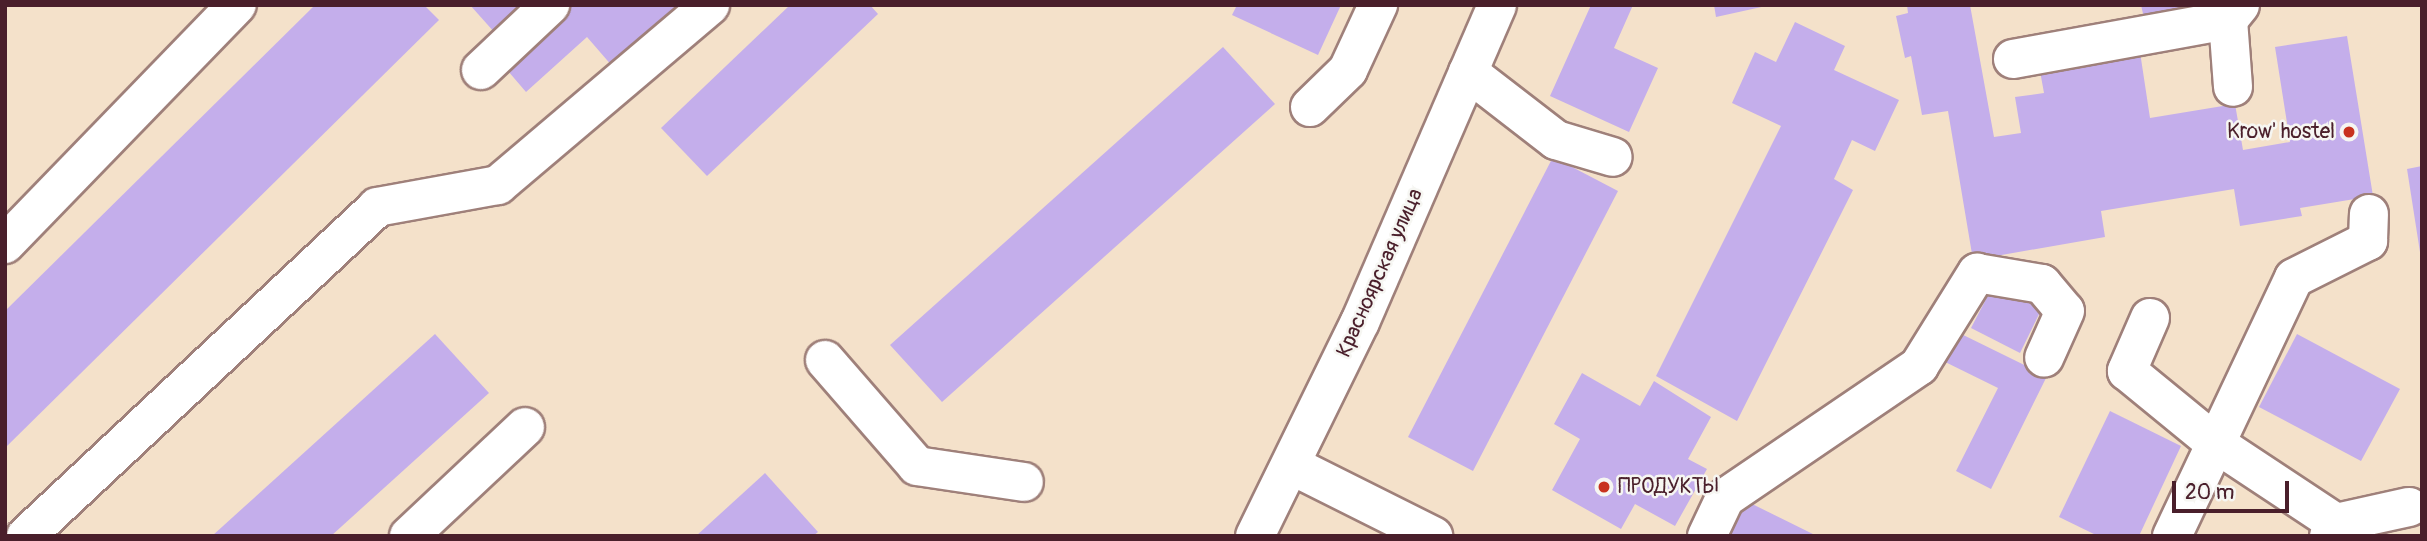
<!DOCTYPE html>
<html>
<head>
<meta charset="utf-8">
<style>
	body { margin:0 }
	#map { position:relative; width:2427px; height:541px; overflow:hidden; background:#f4e1ca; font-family:Pangolin,sans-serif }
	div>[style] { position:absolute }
	.building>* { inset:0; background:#c4aeeb }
	.roads { filter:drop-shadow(2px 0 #9f807a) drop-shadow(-2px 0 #9f807a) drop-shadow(0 2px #9f807a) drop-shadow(0 -2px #9f807a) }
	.minor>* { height:38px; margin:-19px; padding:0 19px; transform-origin:19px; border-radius:19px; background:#fff }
	.dots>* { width:19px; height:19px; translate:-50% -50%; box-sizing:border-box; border:4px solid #f6f6f2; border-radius:50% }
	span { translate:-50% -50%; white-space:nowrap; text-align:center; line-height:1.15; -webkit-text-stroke:5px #f6f6f2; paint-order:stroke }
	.poi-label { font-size:21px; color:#4a1f2b }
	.right { translate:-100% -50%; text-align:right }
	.left { translate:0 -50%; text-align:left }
	.street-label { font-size:21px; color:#4a1f2b }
	.frame { position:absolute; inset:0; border:7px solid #4a1f2b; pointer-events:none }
	.scale { position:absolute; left:2172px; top:481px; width:117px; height:32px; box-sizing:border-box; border:4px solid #4a1f2b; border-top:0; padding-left:9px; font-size:21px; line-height:24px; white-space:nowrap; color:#4a1f2b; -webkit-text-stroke:5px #f6f6f2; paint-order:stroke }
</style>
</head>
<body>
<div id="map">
	<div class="building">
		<div style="clip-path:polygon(315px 5px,424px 5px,439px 20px,5px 448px,5px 311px)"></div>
		<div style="clip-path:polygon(470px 5px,527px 5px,495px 33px)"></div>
		<div style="clip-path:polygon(569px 5px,681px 5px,613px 67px,587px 37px,526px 92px,502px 64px)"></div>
		<div style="clip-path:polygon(790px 5px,870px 5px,878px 14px,707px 176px,661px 128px)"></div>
		<div style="clip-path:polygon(1237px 5px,1341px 5px,1318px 55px,1232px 15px)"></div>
		<div style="clip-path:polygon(1591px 5px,1633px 5px,1614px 48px,1658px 68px,1629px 132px,1550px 96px)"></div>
		<div style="clip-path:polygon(1714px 5px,1766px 5px,1766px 6px,1716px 17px)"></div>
		<div style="clip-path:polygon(1907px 5px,1970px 5px,1994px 137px,2021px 133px,2015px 97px,2044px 93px,2040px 71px,2140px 52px,2150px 118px,2235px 104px,2243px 150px,2290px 142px,2275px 47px,2347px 36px,2373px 196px,2300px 208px,2302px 216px,2240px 226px,2234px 189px,2101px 211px,2105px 237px,1973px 260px,1948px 111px,1922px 115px,1911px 56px,1905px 58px,1896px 16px,1908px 13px)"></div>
		<div style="clip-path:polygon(2141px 5px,2207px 5px,2144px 18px)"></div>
		<div style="clip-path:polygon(1795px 22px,1845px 46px,1834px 70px,1899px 100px,1875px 151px,1852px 140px,1834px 179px,1853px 190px,1737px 421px,1656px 376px,1781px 126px,1732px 103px,1755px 52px,1776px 62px)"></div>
		<div style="clip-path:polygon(1223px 47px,1275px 104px,942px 402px,890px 345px)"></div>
		<div style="clip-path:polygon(1553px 157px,1618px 191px,1473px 471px,1408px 437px)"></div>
		<div style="clip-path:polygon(2422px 166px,2422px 252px,2420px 252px,2407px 169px)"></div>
		<div style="clip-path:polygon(1995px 282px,2043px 306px,2020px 353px,1971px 328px)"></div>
		<div style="clip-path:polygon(1947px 327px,2047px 376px,1991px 489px,1956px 471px,1998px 388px,1933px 356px)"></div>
		<div style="clip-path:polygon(435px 334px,489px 393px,331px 536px,212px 536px)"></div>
		<div style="clip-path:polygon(2297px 334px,2400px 389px,2361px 461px,2259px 407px)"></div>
		<div style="clip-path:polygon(1582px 373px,1640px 406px,1654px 381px,1711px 417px,1688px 459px,1707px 469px,1675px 526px,1635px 504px,1621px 529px,1552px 490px,1580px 439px,1554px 424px)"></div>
		<div style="clip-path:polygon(2110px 411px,2181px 446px,2139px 536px,2098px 536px,2059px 517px)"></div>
		<div style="clip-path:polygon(765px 473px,818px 532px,813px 536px,696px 536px)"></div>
		<div style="clip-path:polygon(1740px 498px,1817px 536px,1722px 536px)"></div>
	</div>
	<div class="roads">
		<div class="minor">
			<div style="left:2228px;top:20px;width:67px;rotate:85.7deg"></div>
			<div style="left:2013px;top:59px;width:219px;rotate:-10.3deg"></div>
			<div style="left:2228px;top:20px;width:19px;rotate:-51deg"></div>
			<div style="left:481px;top:70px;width:95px;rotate:-43.3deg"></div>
			<div style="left:1468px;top:72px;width:111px;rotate:37.7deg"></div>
			<div style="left:1556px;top:140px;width:59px;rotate:16.6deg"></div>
			<div style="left:1310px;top:107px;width:53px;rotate:-44.2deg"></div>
			<div style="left:1348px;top:70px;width:72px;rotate:-65.2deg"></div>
			<div style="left:5px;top:244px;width:333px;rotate:-45.9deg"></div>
			<div style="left:2150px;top:318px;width:58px;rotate:113.5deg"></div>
			<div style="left:2127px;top:371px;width:114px;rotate:39.3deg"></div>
			<div style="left:2215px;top:443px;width:145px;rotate:33.5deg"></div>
			<div style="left:825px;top:360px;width:140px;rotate:49deg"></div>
			<div style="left:917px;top:466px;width:108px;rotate:8.5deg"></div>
			<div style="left:1293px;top:466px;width:157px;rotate:26.6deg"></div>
			<div style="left:26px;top:536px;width:481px;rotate:-43.1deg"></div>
			<div style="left:377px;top:207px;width:123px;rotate:-10.3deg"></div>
			<div style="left:498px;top:185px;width:278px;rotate:-40.3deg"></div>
			<div style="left:409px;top:536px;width:159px;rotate:-43.2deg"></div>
			<div style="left:1255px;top:536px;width:238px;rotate:-63.9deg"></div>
			<div style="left:1360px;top:322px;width:345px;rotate:-66.6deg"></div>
			<div style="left:1707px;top:536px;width:42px;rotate:-64.7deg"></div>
			<div style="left:1725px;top:498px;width:235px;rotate:-34.2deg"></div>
			<div style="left:1919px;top:366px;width:110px;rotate:-58.1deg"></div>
			<div style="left:1977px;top:273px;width:66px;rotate:9.6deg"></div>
			<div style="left:2042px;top:284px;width:35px;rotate:50deg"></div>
			<div style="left:2065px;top:311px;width:51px;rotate:114.1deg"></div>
			<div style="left:2172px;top:536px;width:285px;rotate:-64.7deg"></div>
			<div style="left:2294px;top:278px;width:83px;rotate:-26.6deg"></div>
			<div style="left:2368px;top:241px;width:27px;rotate:-88deg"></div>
			<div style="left:2329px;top:536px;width:15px;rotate:-62deg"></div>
			<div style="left:2336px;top:523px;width:75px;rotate:-12.4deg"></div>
		</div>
	</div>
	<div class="dots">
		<div style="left:2349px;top:132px;background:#c8321e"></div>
		<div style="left:1604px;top:487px;background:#c8321e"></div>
	</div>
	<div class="poi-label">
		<span class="right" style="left:2335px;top:132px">Krow' hostel</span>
		<span class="left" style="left:1618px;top:487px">ПРОДУКТЫ</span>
	</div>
	<div class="street-label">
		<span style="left:1380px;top:273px;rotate:-66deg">Красноярская улица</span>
	</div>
	<div class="frame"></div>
	<div class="scale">20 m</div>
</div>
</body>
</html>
